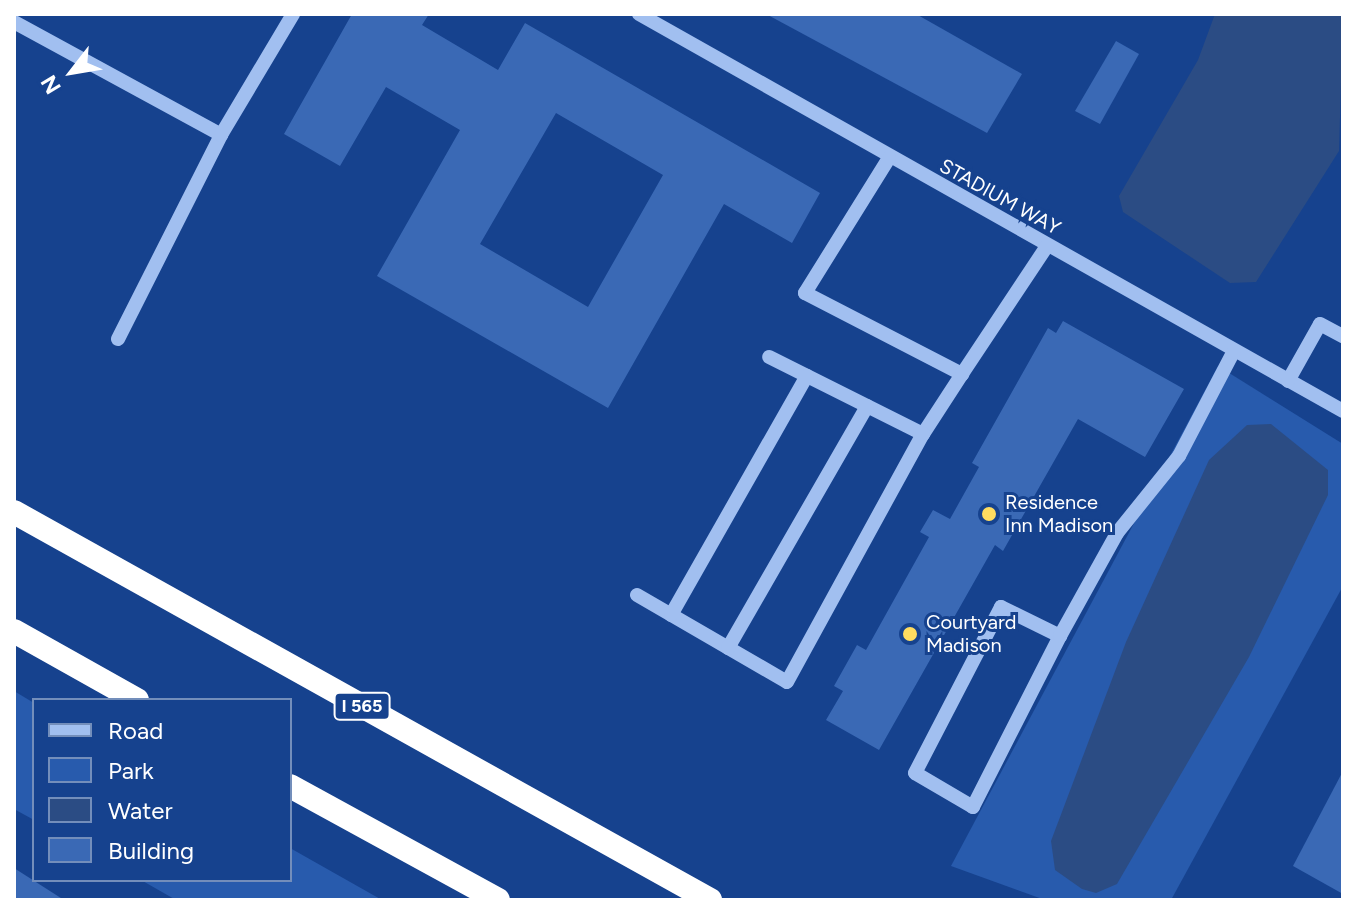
<!DOCTYPE html>
<html>
<head>
<meta charset="utf-8">
<style>
	body { margin:0 }
	#map { position:relative; width:1357px; height:914px; overflow:hidden; background:#16428e; font-family:Figtree,sans-serif }
	div>[style] { position:absolute }
	.green>* { inset:0; background:#285bad }
	.water>* { inset:0; background:#2b4c84 }
	.building>* { inset:0; background:#3a69b5 }
	.minor>* { height:14px; margin:-7px; padding:0 7px; transform-origin:7px; border-radius:7px; background:#a1bff0 }
	.highway>* { height:24px; margin:-12px; padding:0 12px; transform-origin:12px; border-radius:12px; background:#fff }
	.dots>* { width:22px; height:22px; translate:-50% -50%; box-sizing:border-box; border:4px solid #16428e; border-radius:50% }
	span { translate:-50% -50%; white-space:nowrap; text-align:center; line-height:1.15; -webkit-text-stroke:6px #16428e; paint-order:stroke }
	.shield-label span { padding:2px 6px; background:#16428e; border:2px solid; border-radius:6px; -webkit-text-stroke-width:0 }
	.shield-label { font-size:18px; color:#fff; font-weight:700 }
	.street-label { font-size:20px; color:#fff }
	.poi-label { font-size:20px; color:#fff }
	.left { translate:0 -50%; text-align:left }
	.frame { position:absolute; inset:0; border:16px solid #fff; pointer-events:none }
	.legend { position:absolute; left:32px; top:698px; width:260px; height:184px; box-sizing:border-box; background:#16428e; border:2px solid #738ebb; margin:0; padding:10px 14px; list-style:none; font-size:24px; color:#fff }
	.legend li { display:flex; align-items:center; gap:16px; height:40px }
	.legend b { width:40px; border:2px solid #738ebb }
	.north { position:absolute; left:32px; top:32px; width:80px; height:80px; -webkit-text-stroke:6px #16428e; paint-order:stroke; rotate:239deg; font-size:22px; font-weight:700; line-height:32px; text-align:center; color:#fff }
	.north::after { content:''; display:block; margin:auto; width:28px; height:36px; background:#fff; clip-path:polygon(50% 0,100% 100%,50% 72%,0 100%) }
</style>
</head>
<body>
<div id="map">
	<div class="green">
		<div style="clip-path:polygon(1218px 366px,1343px 444px,1343px 586px,1171px 900px,1045px 900px,951px 866px)"></div>
		<div style="clip-path:polygon(14px 691px,34px 703px,34px 820px,14px 809px)"></div>
		<div style="clip-path:polygon(290px 848px,382px 900px,176px 900px,141px 880px,290px 880px)"></div>
	</div>
	<div class="water">
		<div style="clip-path:polygon(1215px 14px,1343px 14px,1339px 151px,1256px 282px,1230px 283px,1123px 212px,1119px 196px,1198px 60px)"></div>
		<div style="clip-path:polygon(1271px 424px,1328px 470px,1328px 495px,1249px 657px,1117px 884px,1096px 893px,1082px 889px,1055px 870px,1051px 841px,1126px 642px,1209px 460px,1247px 425px)"></div>
	</div>
	<div class="building">
		<div style="clip-path:polygon(evenodd,352px 14px,429px 14px,422px 25px,498px 70px,525px 23px,820px 193px,792px 243px,724px 204px,608px 408px,377px 276px,460px 130px,386px 87px,340px 166px,284px 134px,352px 14px,556px 113px,663px 175px,588px 307px,480px 244px,556px 113px)"></div>
		<div style="clip-path:polygon(766px 14px,916px 14px,1022px 74px,987px 133px)"></div>
		<div style="clip-path:polygon(1116px 41px,1139px 54px,1100px 124px,1075px 111px)"></div>
		<div style="clip-path:polygon(1063px 321px,1184px 389px,1145px 457px,1078px 419px,1003px 551px,995px 545px,879px 750px,826px 720px,843px 691px,834px 686px,857px 645px,866px 650px,929px 537px,920px 532px,933px 510px,950px 519px,979px 467px,972px 463px,1048px 328px,1056px 333px)"></div>
		<div style="clip-path:polygon(1343px 771px,1343px 894px,1293px 866px)"></div>
		<div style="clip-path:polygon(14px 868px,64px 900px,14px 900px)"></div>
	</div>
	<div class="minor">
		<div style="left:639px;top:14px;width:808px;rotate:29.42deg"></div>
		<div style="left:14px;top:22px;width:236px;rotate:28.6deg"></div>
		<div style="left:889px;top:158px;width:159px;rotate:121.9deg"></div>
		<div style="left:805px;top:293px;width:177px;rotate:27.3deg"></div>
		<div style="left:962px;top:374px;width:72px;rotate:123deg"></div>
		<div style="left:118px;top:339px;width:229px;rotate:-63.2deg"></div>
		<div style="left:221px;top:135px;width:141px;rotate:-59.2deg"></div>
		<div style="left:962px;top:374px;width:154px;rotate:-56.4deg"></div>
		<div style="left:1288px;top:381px;width:65px;rotate:-60.7deg"></div>
		<div style="left:1320px;top:324px;width:26px;rotate:28deg"></div>
		<div style="left:637px;top:595px;width:173px;rotate:30.1deg"></div>
		<div style="left:787px;top:682px;width:283px;rotate:-61.3deg"></div>
		<div style="left:923px;top:434px;width:172px;rotate:-153.4deg"></div>
		<div style="left:1001px;top:607px;width:66px;rotate:26.2deg"></div>
		<div style="left:1060px;top:636px;width:192px;rotate:117deg"></div>
		<div style="left:973px;top:807px;width:67px;rotate:-149.6deg"></div>
		<div style="left:915px;top:773px;width:187px;rotate:-62.6deg"></div>
		<div style="left:671px;top:615px;width:275px;rotate:-60.4deg"></div>
		<div style="left:1060px;top:636px;width:118px;rotate:-61deg"></div>
		<div style="left:1117px;top:533px;width:99px;rotate:-51.2deg"></div>
		<div style="left:1179px;top:456px;width:119px;rotate:-62.4deg"></div>
		<div style="left:728px;top:648px;width:279px;rotate:-60.1deg"></div>
	</div>
	<div class="highway">
		<div style="left:14px;top:512px;width:797px;rotate:29.14deg"></div>
		<div style="left:14px;top:631px;width:141px;rotate:29.3deg"></div>
		<div style="left:290px;top:786px;width:237px;rotate:28.7deg"></div>
	</div>
	<div class="dots">
		<div style="left:989px;top:514px;background:#ffdc60"></div>
		<div style="left:910px;top:634px;background:#ffdc60"></div>
	</div>
	<div class="shield-label">
		<span style="left:362px;top:706px">I 565</span>
	</div>
	<div class="street-label">
		<span style="left:1000px;top:197px;rotate:29deg">STADIUM WAY</span>
	</div>
	<div class="poi-label">
		<span class="left" style="left:1005px;top:514px">Residence<br>Inn Madison</span>
		<span class="left" style="left:926px;top:634px">Courtyard<br>Madison</span>
	</div>
	<div class="frame"></div>
	<ul class="legend">
	<li><b style="height:10px;background:#a1bff0"></b>Road</li>
	<li><b style="height:22px;background:#285bad"></b>Park</li>
	<li><b style="height:22px;background:#2b4c84"></b>Water</li>
	<li><b style="height:22px;background:#3a69b5"></b>Building</li>
	</ul>
	<div class="north">N</div>
</div>
</body>
</html>
